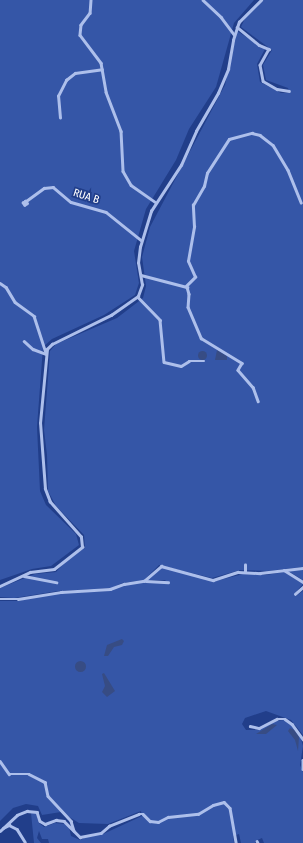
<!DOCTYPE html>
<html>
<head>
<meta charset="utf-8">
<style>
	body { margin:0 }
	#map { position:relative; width:303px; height:843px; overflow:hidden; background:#213e8a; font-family:"Fira Sans Condensed",sans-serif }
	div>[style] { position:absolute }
	.green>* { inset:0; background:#3556a7 }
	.water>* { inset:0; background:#374c84 }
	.round { border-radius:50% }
	.minor>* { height:2.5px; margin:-1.25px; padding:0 1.25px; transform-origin:1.25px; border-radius:1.25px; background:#adbfeb }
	span { translate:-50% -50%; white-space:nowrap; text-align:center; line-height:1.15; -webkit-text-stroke:3.5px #213e8a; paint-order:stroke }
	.street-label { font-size:11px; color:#fff }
</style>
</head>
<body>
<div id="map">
	<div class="green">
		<div style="clip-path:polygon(0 0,254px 0,234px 23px,216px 87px,189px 129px,176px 160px,146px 209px,134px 251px,139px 283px,135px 295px,104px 315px,52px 339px,43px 347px,37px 427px,40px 491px,46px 505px,76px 534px,79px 545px,51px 566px,32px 569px,0 580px)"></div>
		<div style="clip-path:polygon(263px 0,303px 0,303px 567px,267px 571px,240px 570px,212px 578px,159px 565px,144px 580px,122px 583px,112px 588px,58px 591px,14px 598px,0 597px,0 588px,35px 574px,56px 572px,69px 558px,85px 548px,84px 535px,56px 506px,48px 491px,47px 455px,44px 430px,50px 351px,56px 344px,117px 318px,143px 298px,146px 286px,142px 257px,150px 227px,225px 85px,237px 31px,265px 49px,257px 64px,260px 82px,281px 93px,290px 93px,288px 88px,266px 80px,263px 65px,272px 50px,241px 27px,246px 16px)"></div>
		<div style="clip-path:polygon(160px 567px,216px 581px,243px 574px,266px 575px,284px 572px,303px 584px,294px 594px,296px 596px,303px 591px,303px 735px,291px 720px,266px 711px,245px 718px,242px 724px,246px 730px,258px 730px,275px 721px,284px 720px,292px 725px,300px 736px,303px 746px,300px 765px,303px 772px,303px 843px,264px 843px,262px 838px,255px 841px,255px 843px,241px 843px,239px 834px,233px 836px,234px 843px,49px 843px,48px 839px,42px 839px,39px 831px,37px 838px,41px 843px,34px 843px,31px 813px,36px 813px,39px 823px,44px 827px,55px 823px,65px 824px,69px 827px,71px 836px,80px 840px,91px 835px,101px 835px,142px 816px,141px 811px,108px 824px,79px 823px,61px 812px,42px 815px,38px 806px,26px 804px,13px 808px,0 821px,0 601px,16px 601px,62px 593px,109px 591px,124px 584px,146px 582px,168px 583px,165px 580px,147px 580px)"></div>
		<div style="clip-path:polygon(303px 570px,303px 580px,288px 571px,299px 570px)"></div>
	</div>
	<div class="water">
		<div style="clip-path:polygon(217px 350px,227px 356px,227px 360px,215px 360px)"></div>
		<div class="round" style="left:197.5px;top:350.5px;width:9px;height:9px"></div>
		<div style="clip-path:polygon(122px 639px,124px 641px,122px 645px,114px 647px,108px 656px,104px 656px,107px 645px)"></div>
		<div class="round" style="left:74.5px;top:660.5px;width:11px;height:11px"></div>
		<div style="clip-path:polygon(104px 673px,115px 691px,107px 697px,102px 692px,105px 686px,102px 674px)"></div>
		<div style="clip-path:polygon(272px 724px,277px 725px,266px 734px,256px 734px)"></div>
		<div style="clip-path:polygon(290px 728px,295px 730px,299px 737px,298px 751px,295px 740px,288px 731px)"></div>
	</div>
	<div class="minor">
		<div style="left:91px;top:0;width:13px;rotate:94deg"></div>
		<div style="left:90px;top:13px;width:15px;rotate:127deg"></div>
		<div style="left:81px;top:25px;width:10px;rotate:96deg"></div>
		<div style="left:80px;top:35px;width:35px;rotate:53deg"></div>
		<div style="left:101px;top:63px;width:29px;rotate:80deg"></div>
		<div style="left:106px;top:92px;width:42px;rotate:69deg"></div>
		<div style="left:121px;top:131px;width:40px;rotate:87.1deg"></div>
		<div style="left:123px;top:171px;width:16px;rotate:60deg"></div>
		<div style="left:131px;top:185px;width:29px;rotate:35deg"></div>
		<div style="left:203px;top:0;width:25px;rotate:43deg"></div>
		<div style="left:221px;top:17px;width:21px;rotate:53deg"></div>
		<div style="left:237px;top:27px;width:28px;rotate:39deg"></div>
		<div style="left:259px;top:45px;width:11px;rotate:22deg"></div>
		<div style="left:269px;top:49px;width:18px;rotate:119deg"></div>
		<div style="left:260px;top:65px;width:16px;rotate:79deg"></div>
		<div style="left:263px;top:81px;width:16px;rotate:30deg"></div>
		<div style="left:277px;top:89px;width:12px;rotate:9deg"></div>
		<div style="left:60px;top:118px;width:22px;rotate:-95deg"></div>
		<div style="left:58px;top:96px;width:18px;rotate:-63deg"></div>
		<div style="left:66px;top:80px;width:11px;rotate:-38deg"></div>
		<div style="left:75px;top:73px;width:27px;rotate:-8deg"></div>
		<div style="left:25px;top:201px;width:3px;rotate:45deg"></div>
		<div style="left:27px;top:203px;width:3px;rotate:135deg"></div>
		<div style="left:25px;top:205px;width:3px;rotate:-135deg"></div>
		<div style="left:23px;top:203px;width:3px;rotate:-45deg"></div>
		<div style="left:26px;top:201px;width:22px;rotate:-36deg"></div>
		<div style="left:44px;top:188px;width:9px;rotate:-6deg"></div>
		<div style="left:53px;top:187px;width:23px;rotate:40deg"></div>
		<div style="left:71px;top:202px;width:36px;rotate:16deg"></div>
		<div style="left:106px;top:212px;width:45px;rotate:38.7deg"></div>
		<div style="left:141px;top:275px;width:48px;rotate:14.6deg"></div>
		<div style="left:187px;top:287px;width:7px;rotate:74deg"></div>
		<div style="left:189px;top:294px;width:13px;rotate:94deg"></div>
		<div style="left:188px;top:307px;width:34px;rotate:67deg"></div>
		<div style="left:201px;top:338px;width:48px;rotate:31.4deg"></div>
		<div style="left:242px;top:363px;width:8px;rotate:120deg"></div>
		<div style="left:238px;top:370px;width:23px;rotate:49deg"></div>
		<div style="left:253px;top:387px;width:15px;rotate:70deg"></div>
		<div style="left:0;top:283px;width:7px;rotate:34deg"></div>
		<div style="left:6px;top:287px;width:17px;rotate:59deg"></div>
		<div style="left:15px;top:302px;width:24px;rotate:36deg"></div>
		<div style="left:34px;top:316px;width:39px;rotate:72deg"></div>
		<div style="left:186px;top:286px;width:13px;rotate:-45deg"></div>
		<div style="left:195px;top:277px;width:17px;rotate:-114deg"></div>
		<div style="left:188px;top:261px;width:35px;rotate:-80deg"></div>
		<div style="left:194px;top:227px;width:22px;rotate:-93deg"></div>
		<div style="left:193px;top:205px;width:22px;rotate:-60deg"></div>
		<div style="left:204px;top:186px;width:13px;rotate:-77deg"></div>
		<div style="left:207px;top:173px;width:40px;rotate:-57.1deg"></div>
		<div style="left:229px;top:139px;width:24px;rotate:-15deg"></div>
		<div style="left:252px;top:133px;width:8px;rotate:14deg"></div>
		<div style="left:260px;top:135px;width:16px;rotate:38deg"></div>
		<div style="left:273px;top:145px;width:29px;rotate:59deg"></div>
		<div style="left:288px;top:170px;width:35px;rotate:68deg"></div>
		<div style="left:138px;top:297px;width:32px;rotate:46deg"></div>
		<div style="left:160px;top:320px;width:42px;rotate:84.6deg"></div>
		<div style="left:164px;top:362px;width:17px;rotate:13deg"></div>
		<div style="left:181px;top:366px;width:9px;rotate:-32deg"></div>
		<div style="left:189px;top:361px;width:15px"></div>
		<div style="left:24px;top:341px;width:12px;rotate:42deg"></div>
		<div style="left:33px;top:349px;width:14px;rotate:21deg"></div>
		<div style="left:284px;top:570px;width:22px;rotate:32deg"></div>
		<div style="left:245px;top:572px;width:7px;rotate:-90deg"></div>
		<div style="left:24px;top:576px;width:33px;rotate:11deg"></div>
		<div style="left:146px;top:581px;width:22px;rotate:3deg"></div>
		<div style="left:0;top:586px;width:33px;rotate:-25deg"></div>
		<div style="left:30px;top:572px;width:24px;rotate:-7deg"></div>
		<div style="left:54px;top:569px;width:36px;rotate:-38deg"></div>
		<div style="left:82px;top:547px;width:10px;rotate:-96deg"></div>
		<div style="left:81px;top:537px;width:47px;rotate:-131.5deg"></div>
		<div style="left:50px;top:502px;width:14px;rotate:-111deg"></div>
		<div style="left:45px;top:489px;width:66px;rotate:-94.3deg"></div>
		<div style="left:40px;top:423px;width:74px;rotate:-84.6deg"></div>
		<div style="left:47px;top:349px;width:7px;rotate:-45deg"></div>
		<div style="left:52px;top:344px;width:66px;rotate:-26.2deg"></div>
		<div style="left:111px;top:315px;width:33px;rotate:-35deg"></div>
		<div style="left:138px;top:296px;width:12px;rotate:-70deg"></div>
		<div style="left:142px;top:285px;width:22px;rotate:-100deg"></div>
		<div style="left:138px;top:263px;width:16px;rotate:-83deg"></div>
		<div style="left:140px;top:247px;width:38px;rotate:-73deg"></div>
		<div style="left:151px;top:211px;width:55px;rotate:-56.9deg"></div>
		<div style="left:181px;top:165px;width:37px;rotate:-66deg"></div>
		<div style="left:196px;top:131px;width:44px;rotate:-59.9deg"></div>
		<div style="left:218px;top:93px;width:26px;rotate:-67deg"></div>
		<div style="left:228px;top:69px;width:29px;rotate:-80deg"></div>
		<div style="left:233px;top:40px;width:19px;rotate:-72deg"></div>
		<div style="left:239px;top:22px;width:31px;rotate:-45deg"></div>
		<div style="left:295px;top:594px;width:11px;rotate:-41deg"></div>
		<div style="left:0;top:599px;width:18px"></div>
		<div style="left:18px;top:599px;width:44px;rotate:-9.2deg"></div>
		<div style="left:61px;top:592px;width:49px;rotate:-3.5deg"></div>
		<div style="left:110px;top:589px;width:15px;rotate:-20deg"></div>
		<div style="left:124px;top:584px;width:20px;rotate:-9deg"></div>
		<div style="left:144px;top:581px;width:23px;rotate:-41deg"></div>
		<div style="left:161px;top:566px;width:54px;rotate:15.1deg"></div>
		<div style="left:213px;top:580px;width:26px;rotate:-18deg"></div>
		<div style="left:238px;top:572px;width:22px;rotate:3deg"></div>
		<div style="left:260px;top:573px;width:43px;rotate:-6.6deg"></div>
		<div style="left:250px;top:726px;width:9px;rotate:13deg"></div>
		<div style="left:259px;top:728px;width:20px;rotate:-27deg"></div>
		<div style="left:277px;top:719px;width:8px"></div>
		<div style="left:285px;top:719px;width:9px;rotate:36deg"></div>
		<div style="left:292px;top:724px;width:19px;rotate:54deg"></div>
		<div style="left:303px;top:760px;width:9px;rotate:90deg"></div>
		<div style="left:0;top:761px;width:16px;rotate:55deg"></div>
		<div style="left:9px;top:774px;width:20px"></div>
		<div style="left:29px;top:774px;width:18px;rotate:27deg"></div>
		<div style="left:45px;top:782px;width:14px;rotate:78deg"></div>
		<div style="left:48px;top:796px;width:34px;rotate:47deg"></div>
		<div style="left:71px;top:821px;width:10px;rotate:73deg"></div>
		<div style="left:3px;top:828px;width:7px;rotate:-27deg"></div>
		<div style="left:9px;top:825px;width:9px;rotate:27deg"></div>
		<div style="left:17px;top:829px;width:15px;rotate:58deg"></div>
		<div style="left:0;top:831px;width:23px;rotate:-43deg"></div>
		<div style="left:17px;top:815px;width:11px;rotate:-22deg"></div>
		<div style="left:27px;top:811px;width:10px;rotate:6deg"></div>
		<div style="left:37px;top:812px;width:9px;rotate:72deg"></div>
		<div style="left:40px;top:821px;width:6px;rotate:31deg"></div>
		<div style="left:45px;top:824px;width:12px;rotate:-20deg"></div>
		<div style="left:56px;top:820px;width:8px;rotate:7deg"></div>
		<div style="left:64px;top:821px;width:23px;rotate:45deg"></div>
		<div style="left:80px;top:837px;width:21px;rotate:-11deg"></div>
		<div style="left:101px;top:833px;width:11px;rotate:-41deg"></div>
		<div style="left:109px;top:826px;width:32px;rotate:-22deg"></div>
		<div style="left:139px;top:814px;width:4px"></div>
		<div style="left:143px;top:814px;width:10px;rotate:45deg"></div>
		<div style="left:150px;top:821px;width:8px;rotate:7deg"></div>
		<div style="left:158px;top:822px;width:11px;rotate:-27deg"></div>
		<div style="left:168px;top:817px;width:30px;rotate:-6deg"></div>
		<div style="left:198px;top:814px;width:17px;rotate:-31deg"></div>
		<div style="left:213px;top:805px;width:11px;rotate:-15deg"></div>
		<div style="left:224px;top:802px;width:8px;rotate:45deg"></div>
		<div style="left:230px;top:808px;width:36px;rotate:80deg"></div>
		<div style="left:257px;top:841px;width:2px;rotate:63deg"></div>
	</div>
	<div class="street-label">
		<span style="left:86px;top:197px;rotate:18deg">RUA B</span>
	</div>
</div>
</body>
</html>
